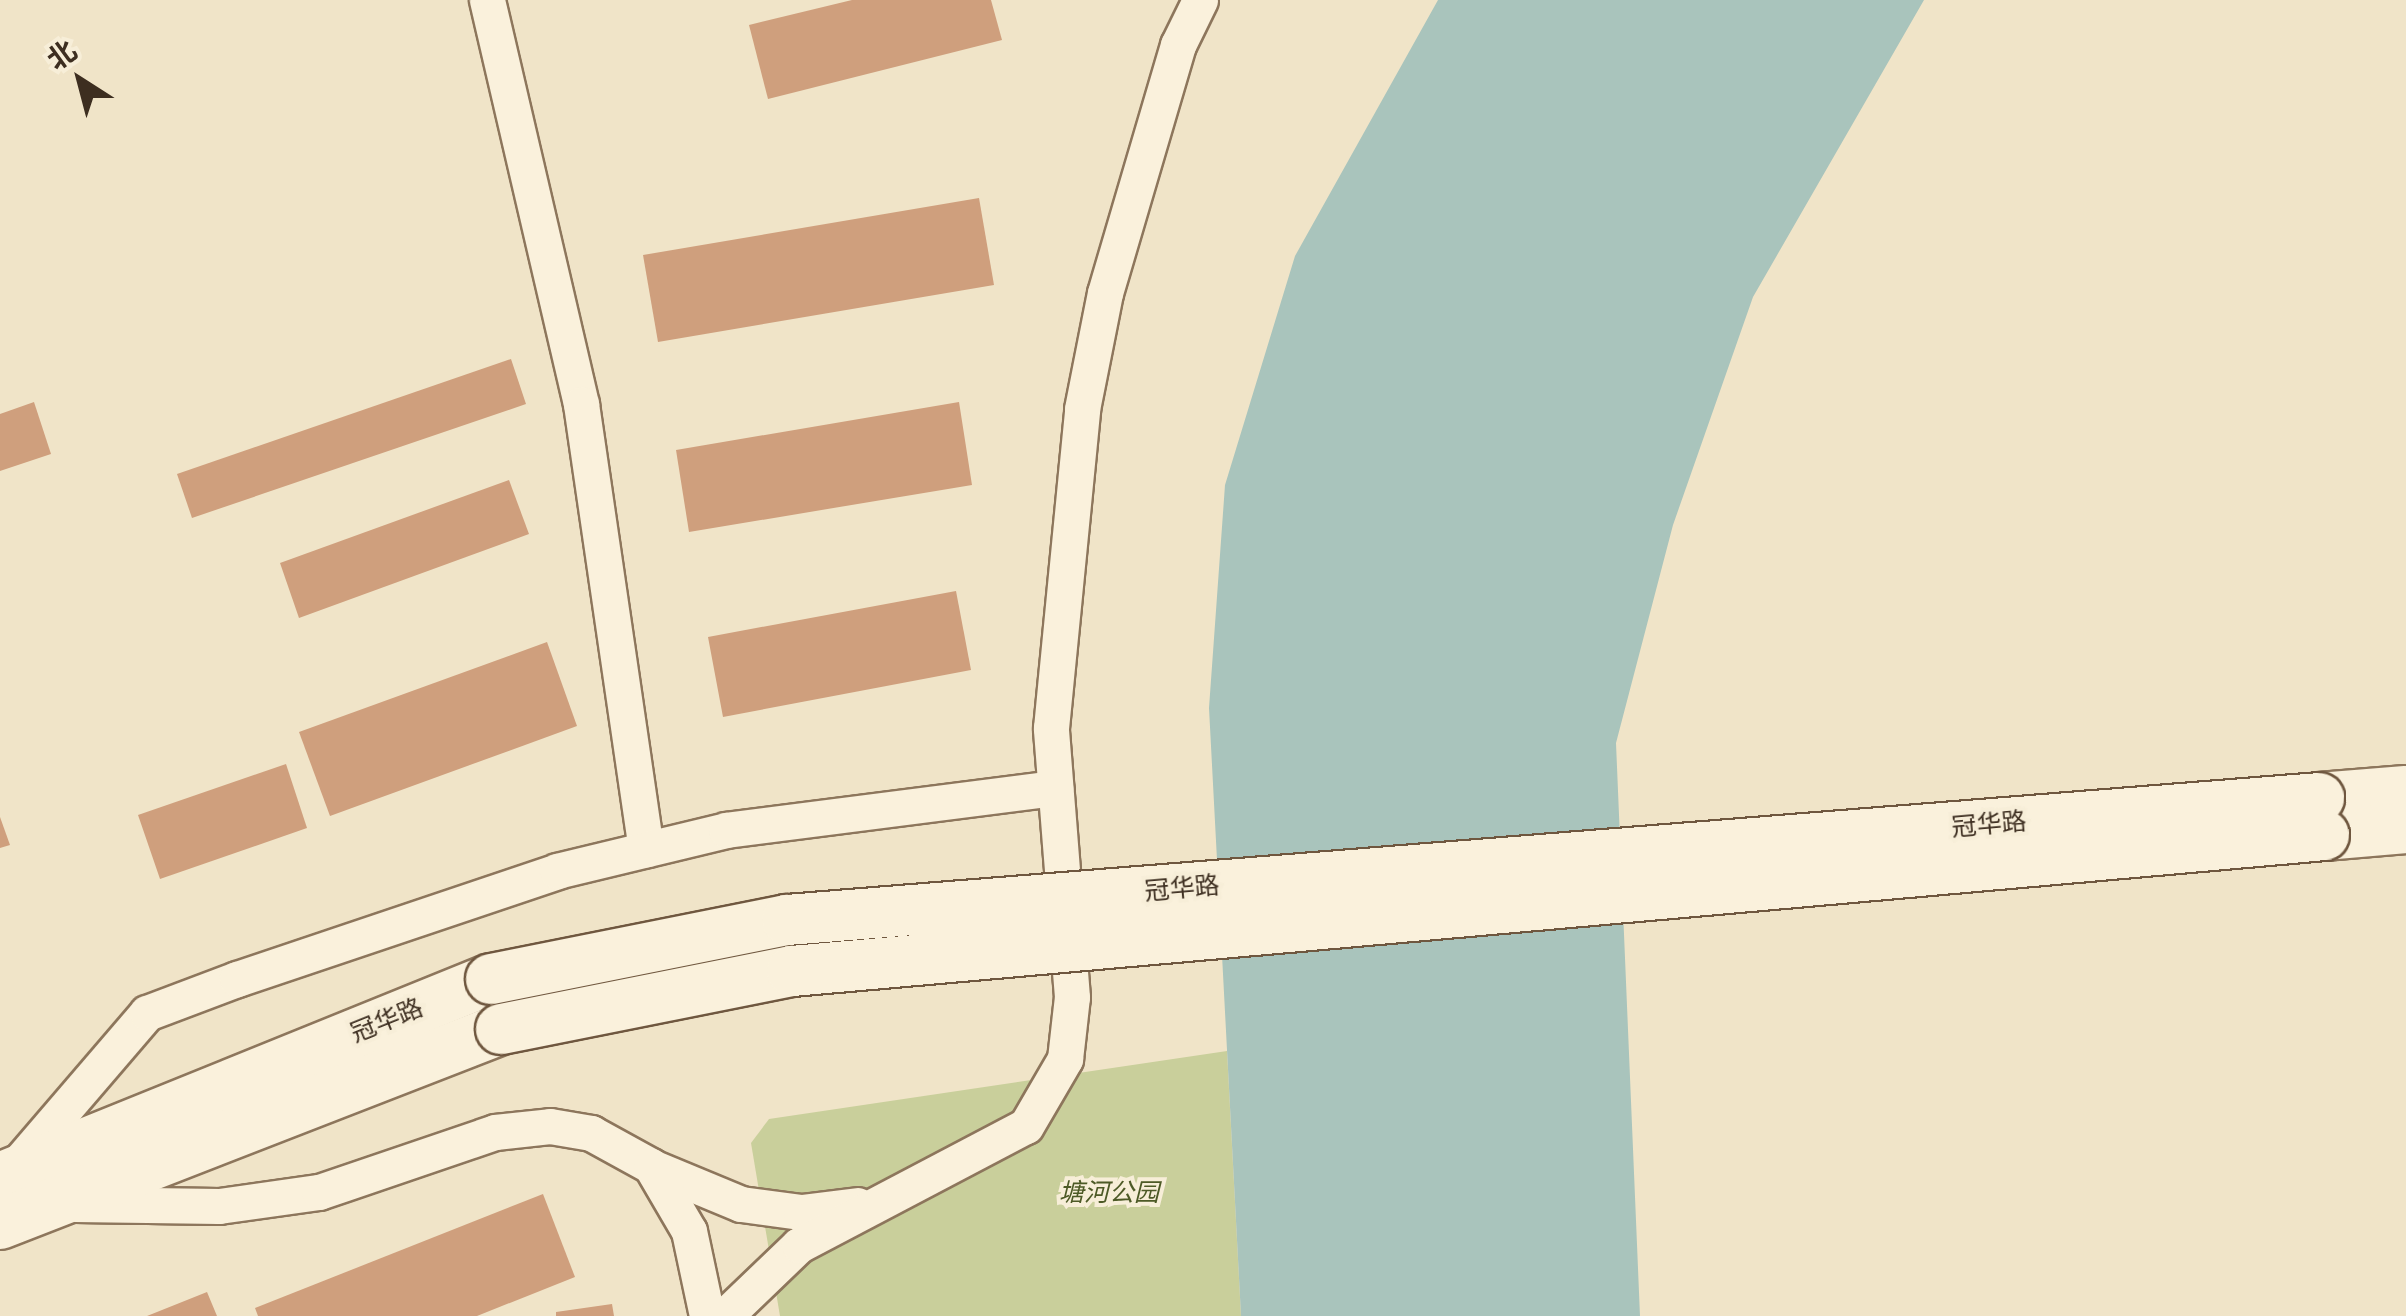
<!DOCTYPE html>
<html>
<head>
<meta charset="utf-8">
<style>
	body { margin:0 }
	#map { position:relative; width:2406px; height:1316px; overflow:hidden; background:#f0e4c8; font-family:Bitter,"Noto Sans SC",serif }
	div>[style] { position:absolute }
	.green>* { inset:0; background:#c9cf9b }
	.water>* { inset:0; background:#a9c4bc }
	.building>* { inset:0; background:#cf9f7d }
	.roads { filter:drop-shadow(2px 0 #8d765c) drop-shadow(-2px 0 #8d765c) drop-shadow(0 2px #8d765c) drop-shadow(0 -2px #8d765c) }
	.minor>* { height:35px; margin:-17.5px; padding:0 17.5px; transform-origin:17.5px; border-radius:17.5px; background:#faf1dc }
	.secondary>* { height:50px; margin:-25px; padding:0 25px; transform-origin:25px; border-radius:25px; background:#faf1dc }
	.bridges { filter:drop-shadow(2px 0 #6f573f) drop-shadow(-2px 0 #6f573f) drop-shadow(0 2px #6f573f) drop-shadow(0 -2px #6f573f) }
	.secondary-bridge>* { height:50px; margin:-25px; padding:0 25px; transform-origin:25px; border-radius:25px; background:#faf1dc }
	span { translate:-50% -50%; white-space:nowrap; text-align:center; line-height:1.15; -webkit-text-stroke:8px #f7eed8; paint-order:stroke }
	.street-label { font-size:25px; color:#3d2e20 }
	.park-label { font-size:25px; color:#4d5a26; font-style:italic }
	.north { position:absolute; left:30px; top:30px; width:100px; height:100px; -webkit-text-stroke:8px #f7eed8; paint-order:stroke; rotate:324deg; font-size:28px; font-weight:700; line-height:40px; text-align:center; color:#3d2e20 }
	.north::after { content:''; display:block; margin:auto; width:35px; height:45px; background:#3d2e20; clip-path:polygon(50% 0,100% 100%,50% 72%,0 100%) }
</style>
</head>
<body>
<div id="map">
	<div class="green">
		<div style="clip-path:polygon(1227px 1051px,1241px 1316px,780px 1316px,751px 1143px,769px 1119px)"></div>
	</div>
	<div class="water">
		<div style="clip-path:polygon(1438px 0,1924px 0,1753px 297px,1673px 525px,1616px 743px,1640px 1316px,1241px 1316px,1209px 708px,1225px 485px,1295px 256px)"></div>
	</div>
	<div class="building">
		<div style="clip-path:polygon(852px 0,991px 0,1002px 40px,768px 99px,749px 25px)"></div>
		<div style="clip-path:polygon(979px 198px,994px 285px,658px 342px,643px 255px)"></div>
		<div style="clip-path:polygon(511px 359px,526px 404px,192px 518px,177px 474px)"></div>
		<div style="clip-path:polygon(34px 402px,51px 454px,0 471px,0 414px)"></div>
		<div style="clip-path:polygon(959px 402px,972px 485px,689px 532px,676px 450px)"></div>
		<div style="clip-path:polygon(509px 480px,529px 534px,299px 618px,280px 563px)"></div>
		<div style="clip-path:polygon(956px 591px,971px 670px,723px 717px,708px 637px)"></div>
		<div style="clip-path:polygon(547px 642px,577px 726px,330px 816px,299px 732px)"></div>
		<div style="clip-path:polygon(286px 764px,307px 828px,160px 879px,138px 815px)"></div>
		<div style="clip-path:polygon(0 817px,10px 845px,0 848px)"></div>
		<div style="clip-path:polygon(543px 1194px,575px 1277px,477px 1316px,258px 1316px,255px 1308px)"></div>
		<div style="clip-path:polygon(207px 1292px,217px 1316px,147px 1316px)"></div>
		<div style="clip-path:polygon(612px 1304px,614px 1316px,556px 1316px,556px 1312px)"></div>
	</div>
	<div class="roads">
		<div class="minor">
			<div style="left:487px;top:0;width:415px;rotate:76.9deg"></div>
			<div style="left:581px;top:404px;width:450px;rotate:81.7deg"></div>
			<div style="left:14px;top:1168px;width:204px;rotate:-49.4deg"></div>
			<div style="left:147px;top:1013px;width:96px;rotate:-20.7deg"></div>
			<div style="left:237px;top:979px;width:338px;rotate:-18.6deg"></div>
			<div style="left:557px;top:871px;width:174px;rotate:-13.6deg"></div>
			<div style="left:726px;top:830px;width:332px;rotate:-7.3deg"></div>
			<div style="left:654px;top:1168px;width:94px;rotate:22.5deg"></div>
			<div style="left:741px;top:1204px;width:61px;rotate:7.6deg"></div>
			<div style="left:801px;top:1212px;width:57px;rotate:-7deg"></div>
			<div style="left:75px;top:1204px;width:144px;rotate:0.8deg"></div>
			<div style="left:219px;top:1206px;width:101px;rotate:-8deg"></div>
			<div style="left:319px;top:1192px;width:186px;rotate:-18.8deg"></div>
			<div style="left:495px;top:1132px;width:55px;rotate:-6.2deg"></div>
			<div style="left:550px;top:1126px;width:42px;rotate:9.7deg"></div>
			<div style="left:591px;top:1133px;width:68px;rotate:28.8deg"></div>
			<div style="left:651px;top:1166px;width:75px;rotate:59.7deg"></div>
			<div style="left:689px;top:1231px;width:87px;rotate:78deg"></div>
			<div style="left:725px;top:1316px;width:103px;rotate:-43.8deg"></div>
			<div style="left:799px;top:1245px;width:256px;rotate:-27.7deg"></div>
			<div style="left:1026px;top:1126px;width:78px;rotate:-59.8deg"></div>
			<div style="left:1065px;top:1059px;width:62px;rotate:-83.6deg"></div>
			<div style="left:1072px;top:997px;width:270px;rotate:-94.5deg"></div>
			<div style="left:1051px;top:728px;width:321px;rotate:-84.4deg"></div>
			<div style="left:1082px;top:409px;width:118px;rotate:-78.8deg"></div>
			<div style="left:1105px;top:293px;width:259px;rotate:-73.6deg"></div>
			<div style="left:1178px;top:45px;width:50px;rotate:-63.9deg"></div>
		</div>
		<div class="secondary">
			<div style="left:2319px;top:798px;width:87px;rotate:-4.6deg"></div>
			<div style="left:2324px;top:835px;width:82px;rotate:-4.9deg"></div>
			<div style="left:0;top:1178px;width:530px;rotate:-22.06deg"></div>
			<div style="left:0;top:1224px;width:538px;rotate:-21.27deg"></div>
		</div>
	</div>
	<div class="bridges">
		<div class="secondary-bridge">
			<div style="left:491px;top:979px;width:302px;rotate:-11.3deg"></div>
			<div style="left:787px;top:920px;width:1537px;rotate:-4.55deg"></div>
			<div style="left:501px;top:1029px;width:297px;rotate:-11.3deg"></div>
			<div style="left:792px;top:971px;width:1538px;rotate:-5.07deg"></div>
		</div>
	</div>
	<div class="street-label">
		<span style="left:1989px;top:825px;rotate:-5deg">冠华路</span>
		<span style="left:1182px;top:889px;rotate:-5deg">冠华路</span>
		<span style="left:387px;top:1021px;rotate:-22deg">冠华路</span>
	</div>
	<div class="park-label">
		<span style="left:1109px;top:1193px">塘河公园</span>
	</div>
	<div class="north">北</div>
</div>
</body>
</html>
